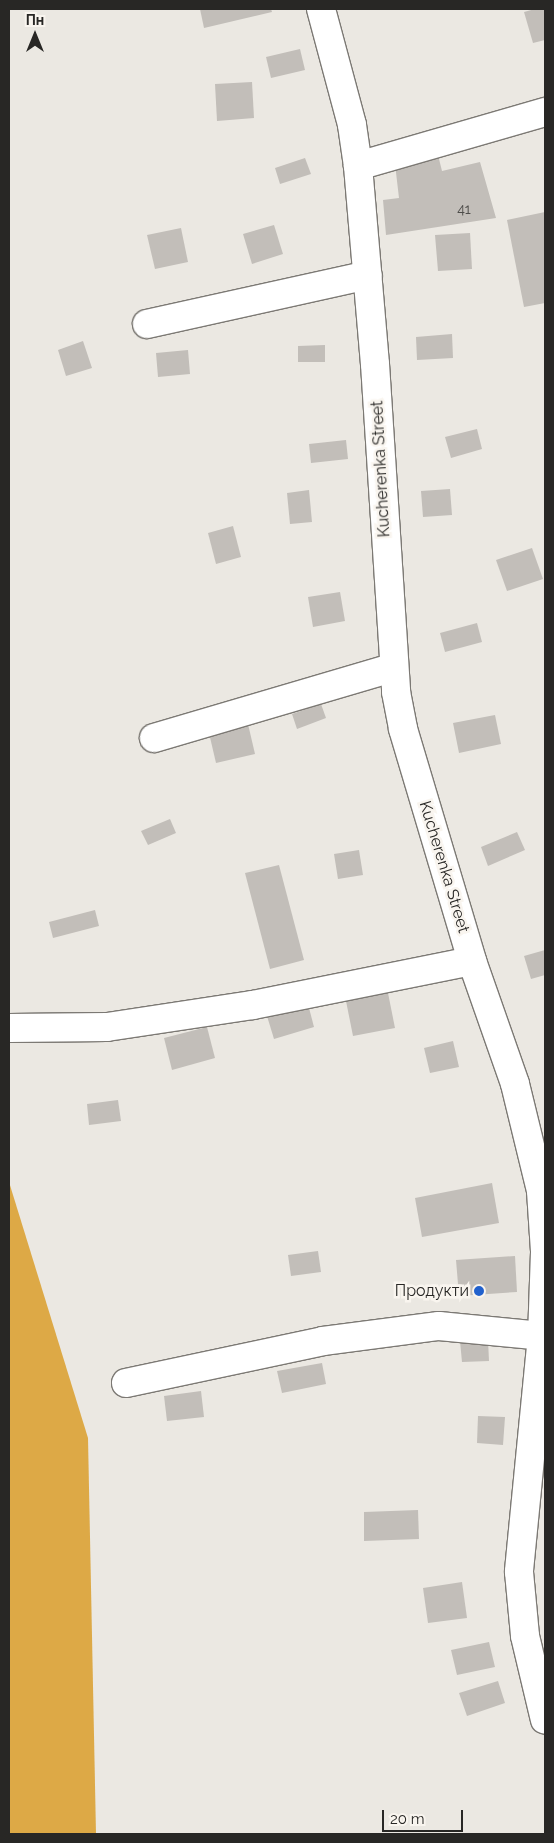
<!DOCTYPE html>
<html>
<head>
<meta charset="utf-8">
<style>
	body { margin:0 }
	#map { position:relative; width:554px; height:1843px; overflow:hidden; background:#ebe8e2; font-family:Raleway,sans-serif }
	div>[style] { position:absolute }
	.forest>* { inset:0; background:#dda946 }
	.building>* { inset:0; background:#c2beb9 }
	.roads { filter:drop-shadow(1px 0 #7c7974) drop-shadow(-1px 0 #7c7974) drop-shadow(0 1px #7c7974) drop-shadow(0 -1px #7c7974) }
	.minor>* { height:28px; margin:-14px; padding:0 14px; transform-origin:14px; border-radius:14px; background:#fff }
	.dots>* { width:14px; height:14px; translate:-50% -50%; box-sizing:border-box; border:2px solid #f9f5ef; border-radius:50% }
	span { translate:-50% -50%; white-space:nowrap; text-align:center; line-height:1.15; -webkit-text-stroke:5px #f9f5ef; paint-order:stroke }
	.number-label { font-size:14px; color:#4e4d4a }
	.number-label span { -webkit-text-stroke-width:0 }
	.street-label { font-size:16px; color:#282725 }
	.poi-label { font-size:16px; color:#282725 }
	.right { translate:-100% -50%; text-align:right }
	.frame { position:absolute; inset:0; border:10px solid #282725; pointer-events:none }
	.north { position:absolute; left:10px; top:10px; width:50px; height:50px; -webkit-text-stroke:4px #f9f5ef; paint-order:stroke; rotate:0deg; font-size:14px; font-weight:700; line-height:20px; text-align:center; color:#282725 }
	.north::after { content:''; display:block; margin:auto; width:18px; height:22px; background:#282725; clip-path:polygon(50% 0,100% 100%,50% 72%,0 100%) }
	.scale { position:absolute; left:382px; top:1810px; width:81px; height:22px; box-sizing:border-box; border:2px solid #282725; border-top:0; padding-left:6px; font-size:15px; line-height:18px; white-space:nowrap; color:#282725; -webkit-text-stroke:4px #f9f5ef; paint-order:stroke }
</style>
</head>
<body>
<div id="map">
	<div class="forest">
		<div style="clip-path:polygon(9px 1182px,88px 1438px,96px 1834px,9px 1834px)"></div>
	</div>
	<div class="building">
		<div style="clip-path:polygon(200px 9px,271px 9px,272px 12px,204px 28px)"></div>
		<div style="clip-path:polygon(535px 9px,545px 9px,545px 40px,533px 43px,524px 12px)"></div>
		<div style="clip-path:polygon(300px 49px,305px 70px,271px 78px,266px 57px)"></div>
		<div style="clip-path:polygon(252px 82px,254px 118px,217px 121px,215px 84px)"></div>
		<div style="clip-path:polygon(438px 155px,442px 171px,480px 162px,496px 218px,386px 235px,383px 200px,399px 198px,395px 164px)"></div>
		<div style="clip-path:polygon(305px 158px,311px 174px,280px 184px,275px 168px)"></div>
		<div style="clip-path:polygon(545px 212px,545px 303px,524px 307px,507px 220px)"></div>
		<div style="clip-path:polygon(274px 225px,283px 254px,252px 264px,243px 234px)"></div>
		<div style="clip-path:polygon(181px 228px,188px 262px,155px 269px,147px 235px)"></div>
		<div style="clip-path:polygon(470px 233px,472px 269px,438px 271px,435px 235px)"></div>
		<div style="clip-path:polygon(452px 334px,453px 358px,417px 360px,416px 337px)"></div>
		<div style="clip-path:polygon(83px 341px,92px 368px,66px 376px,58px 350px)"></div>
		<div style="clip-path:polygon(325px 345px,325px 362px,298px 362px,298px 346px)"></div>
		<div style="clip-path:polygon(188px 350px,190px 374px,158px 377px,156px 353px)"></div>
		<div style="clip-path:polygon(477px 429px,482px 449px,451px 458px,445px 437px)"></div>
		<div style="clip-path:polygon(346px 440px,348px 459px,311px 463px,309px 444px)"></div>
		<div style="clip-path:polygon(450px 489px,452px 515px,423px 517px,421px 491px)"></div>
		<div style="clip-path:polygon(309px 490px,312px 522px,290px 524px,287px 493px)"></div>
		<div style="clip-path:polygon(233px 526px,241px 557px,216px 564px,208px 533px)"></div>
		<div style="clip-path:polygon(532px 548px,543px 579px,507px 591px,496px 560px)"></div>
		<div style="clip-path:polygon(340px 592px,345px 621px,313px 627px,308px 597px)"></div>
		<div style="clip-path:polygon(477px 623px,482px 642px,445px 652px,440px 633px)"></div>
		<div style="clip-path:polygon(321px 704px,326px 718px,297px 729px,292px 714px)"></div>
		<div style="clip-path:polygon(495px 715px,501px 744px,459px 753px,453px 723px)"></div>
		<div style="clip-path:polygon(248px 724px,255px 754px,216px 763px,209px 733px)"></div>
		<div style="clip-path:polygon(170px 819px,176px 833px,148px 845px,141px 831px)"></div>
		<div style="clip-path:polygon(517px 832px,525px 850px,488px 866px,481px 847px)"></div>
		<div style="clip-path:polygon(359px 850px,363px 875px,338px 879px,334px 854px)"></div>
		<div style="clip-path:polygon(279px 865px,304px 960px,270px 969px,245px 873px)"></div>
		<div style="clip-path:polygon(95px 910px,99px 926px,53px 938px,49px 922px)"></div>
		<div style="clip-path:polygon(545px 950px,545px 975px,531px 979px,524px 956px)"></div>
		<div style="clip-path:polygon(388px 993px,395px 1028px,353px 1036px,346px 1001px)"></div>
		<div style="clip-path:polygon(308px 1004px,314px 1027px,274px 1039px,267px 1016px)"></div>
		<div style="clip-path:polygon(207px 1027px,215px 1058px,172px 1070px,164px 1038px)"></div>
		<div style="clip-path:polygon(453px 1041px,459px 1067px,430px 1073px,424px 1048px)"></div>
		<div style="clip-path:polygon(118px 1100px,121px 1121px,89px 1125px,87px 1104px)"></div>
		<div style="clip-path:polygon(492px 1183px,499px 1223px,422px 1237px,415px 1198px)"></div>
		<div style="clip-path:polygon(318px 1251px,321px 1272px,291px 1276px,288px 1255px)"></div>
		<div style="clip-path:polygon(515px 1256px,517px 1292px,459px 1296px,456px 1260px)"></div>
		<div style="clip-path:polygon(488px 1340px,489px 1361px,462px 1362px,460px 1341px)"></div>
		<div style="clip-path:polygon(322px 1363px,326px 1384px,282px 1393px,277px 1371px)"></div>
		<div style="clip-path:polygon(201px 1391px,204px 1417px,167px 1421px,164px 1396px)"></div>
		<div style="clip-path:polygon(478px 1416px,505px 1417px,503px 1445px,477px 1443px)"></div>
		<div style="clip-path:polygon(418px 1510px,419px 1539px,364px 1541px,364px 1512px)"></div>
		<div style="clip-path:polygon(462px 1582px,467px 1618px,428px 1623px,423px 1588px)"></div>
		<div style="clip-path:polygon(489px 1642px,495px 1667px,457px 1675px,451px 1650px)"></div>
		<div style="clip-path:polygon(498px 1681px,505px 1703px,467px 1716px,459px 1693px)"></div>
	</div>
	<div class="roads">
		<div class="minor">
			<div style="left:321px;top:9px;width:120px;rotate:75deg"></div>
			<div style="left:352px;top:125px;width:41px;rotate:81.7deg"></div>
			<div style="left:358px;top:166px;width:199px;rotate:85.1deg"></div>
			<div style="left:375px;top:364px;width:329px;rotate:86.3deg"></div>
			<div style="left:396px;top:692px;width:38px;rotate:79deg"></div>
			<div style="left:403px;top:729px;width:242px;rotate:73.4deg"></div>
			<div style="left:472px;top:961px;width:130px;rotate:70.7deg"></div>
			<div style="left:515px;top:1084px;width:110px;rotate:76.3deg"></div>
			<div style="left:541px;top:1191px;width:61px;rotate:86.2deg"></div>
			<div style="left:545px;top:1252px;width:84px;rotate:92deg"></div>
			<div style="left:542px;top:1336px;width:237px;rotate:95.6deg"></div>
			<div style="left:519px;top:1572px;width:64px;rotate:84.6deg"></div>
			<div style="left:525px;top:1636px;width:86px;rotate:76.6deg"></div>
			<div style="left:358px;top:166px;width:195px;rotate:-16.1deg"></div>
			<div style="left:147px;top:324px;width:226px;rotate:-12.5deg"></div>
			<div style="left:154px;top:738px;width:248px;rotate:-16.4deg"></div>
			<div style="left:9px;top:1028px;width:98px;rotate:-0.6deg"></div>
			<div style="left:107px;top:1027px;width:148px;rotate:-8.6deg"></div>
			<div style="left:253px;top:1005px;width:223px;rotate:-11.4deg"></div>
			<div style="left:126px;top:1383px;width:201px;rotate:-12deg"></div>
			<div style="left:323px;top:1341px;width:117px;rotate:-7.4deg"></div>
			<div style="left:439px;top:1326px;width:103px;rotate:5.5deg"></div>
		</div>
	</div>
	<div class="dots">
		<div style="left:479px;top:1291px;background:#2161cd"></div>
	</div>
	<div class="number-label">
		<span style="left:464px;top:209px">41</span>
	</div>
	<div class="street-label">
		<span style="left:381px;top:469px;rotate:-93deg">Kucherenka Street</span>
		<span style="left:444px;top:867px;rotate:73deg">Kucherenka Street</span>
	</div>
	<div class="poi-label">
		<span class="right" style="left:469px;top:1291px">Продукти</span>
	</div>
	<div class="frame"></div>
	<div class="north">Пн</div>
	<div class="scale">20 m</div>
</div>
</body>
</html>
